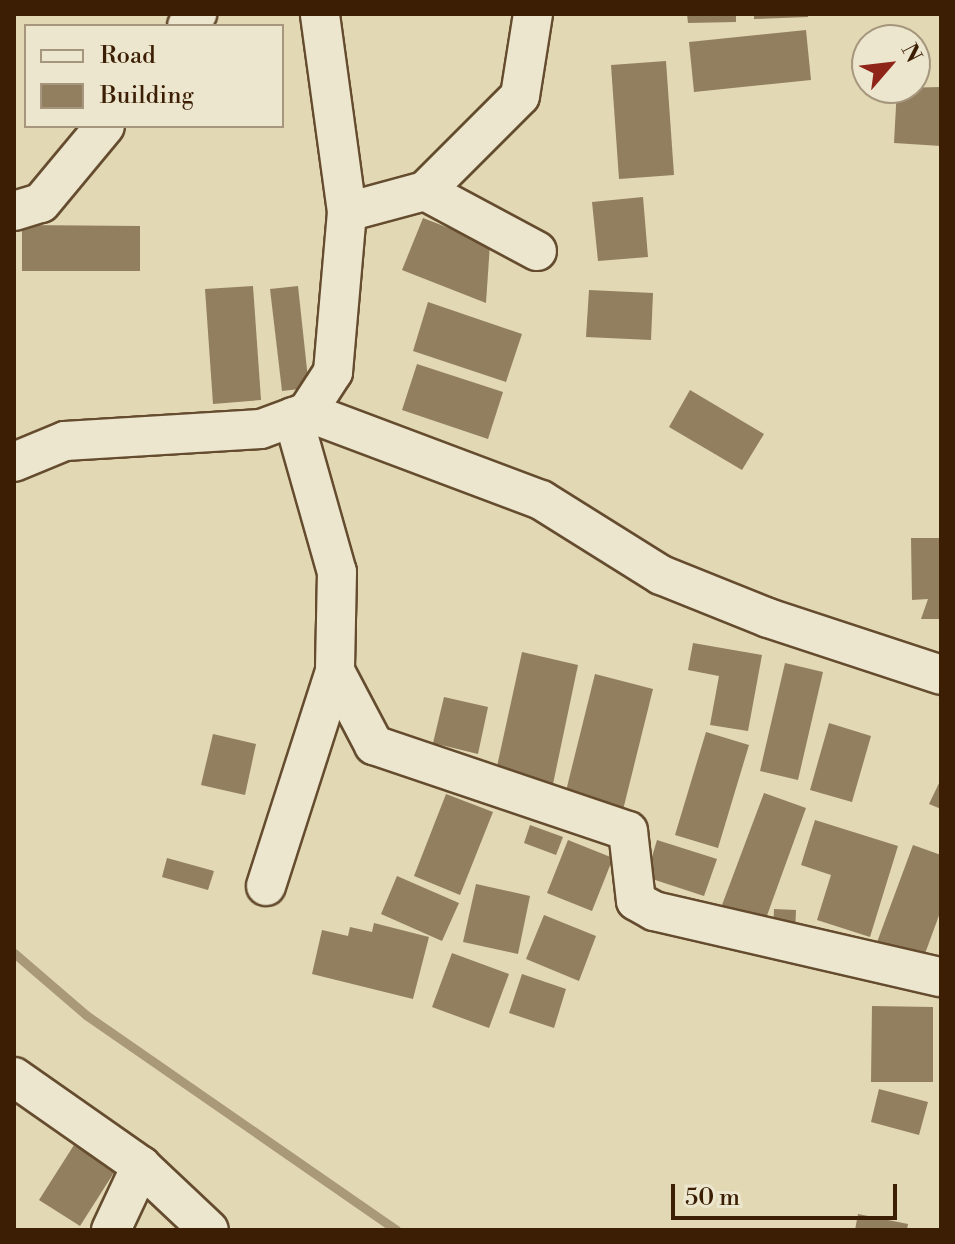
<!DOCTYPE html>
<html>
<head>
<meta charset="utf-8">
<style>
	body { margin:0 }
	#map { position:relative; width:955px; height:1244px; overflow:hidden; background:#e2d8b4; font-family:"Libre Bodoni",serif }
	div>[style] { position:absolute }
	.stream>* { height:9px; margin:-4.5px; padding:0 4.5px; transform-origin:4.5px; border-radius:4.5px; background:#a99978 }
	.building>* { inset:0; background:#927f5f }
	.roads { filter:drop-shadow(2px 0 #654c2f) drop-shadow(-2px 0 #654c2f) drop-shadow(0 2px #654c2f) drop-shadow(0 -2px #654c2f) }
	.minor>* { height:38px; margin:-19px; padding:0 19px; transform-origin:19px; border-radius:19px; background:#ece6ce }
	span { translate:-50% -50%; white-space:nowrap; text-align:center; line-height:1.15; -webkit-text-stroke:6px #ece6ce; paint-order:stroke }
	.frame { position:absolute; inset:0; border:16px solid #3b1e03; pointer-events:none }
	.legend { position:absolute; left:24px; top:24px; width:260px; height:104px; box-sizing:border-box; background:#ece6ce; border:2px solid #a5967d; margin:0; padding:10px 14px; list-style:none; font-size:24px; color:#3b1e03 }
	.legend li { display:flex; align-items:center; gap:16px; height:40px }
	.legend b { width:40px; border:2px solid #a5967d }
	.north { position:absolute; left:851px; top:24px; width:80px; height:80px; box-sizing:border-box; background:#ece6ce; border:2px solid #a5967d; border-radius:50%; rotate:62deg; font-size:22px; font-weight:700; line-height:32px; text-align:center; color:#3b1e03 }
	.north::after { content:''; display:block; margin:auto; width:28px; height:36px; background:#8f2418; clip-path:polygon(50% 0,100% 100%,50% 72%,0 100%) }
	.scale { position:absolute; left:671px; top:1184px; width:226px; height:36px; box-sizing:border-box; border:4px solid #3b1e03; border-top:0; padding-left:10px; font-size:24px; line-height:28px; white-space:nowrap; color:#3b1e03; -webkit-text-stroke:6px #ece6ce; paint-order:stroke }
</style>
</head>
<body>
<div id="map">
	<div class="stream">
		<div style="left:14px;top:953px;width:95px;rotate:40.7deg"></div>
		<div style="left:86px;top:1015px;width:378px;rotate:34.7deg"></div>
	</div>
	<div class="building">
		<div style="clip-path:polygon(687px 14px,736px 14px,736px 22px,688px 23px)"></div>
		<div style="clip-path:polygon(754px 14px,808px 14px,808px 17px,754px 19px)"></div>
		<div style="clip-path:polygon(806px 30px,811px 80px,694px 92px,689px 42px)"></div>
		<div style="clip-path:polygon(666px 61px,674px 175px,619px 179px,611px 65px)"></div>
		<div style="clip-path:polygon(941px 87px,941px 146px,894px 143px,897px 88px)"></div>
		<div style="clip-path:polygon(643px 197px,648px 257px,598px 261px,592px 202px)"></div>
		<div style="clip-path:polygon(423px 218px,490px 244px,486px 303px,402px 270px)"></div>
		<div style="clip-path:polygon(22px 225px,140px 226px,140px 271px,22px 271px)"></div>
		<div style="clip-path:polygon(253px 286px,261px 400px,213px 404px,205px 289px)"></div>
		<div style="clip-path:polygon(298px 286px,309px 388px,282px 391px,270px 289px)"></div>
		<div style="clip-path:polygon(589px 290px,653px 293px,651px 340px,586px 337px)"></div>
		<div style="clip-path:polygon(428px 302px,522px 334px,506px 382px,413px 351px)"></div>
		<div style="clip-path:polygon(417px 364px,503px 392px,488px 439px,402px 410px)"></div>
		<div style="clip-path:polygon(690px 390px,764px 434px,742px 470px,669px 427px)"></div>
		<div style="clip-path:polygon(911px 538px,941px 538px,941px 619px,921px 619px,928px 599px,912px 600px)"></div>
		<div style="clip-path:polygon(693px 643px,762px 655px,748px 731px,710px 725px,719px 676px,688px 670px)"></div>
		<div style="clip-path:polygon(522px 652px,578px 665px,553px 784px,496px 771px)"></div>
		<div style="clip-path:polygon(785px 663px,823px 672px,798px 780px,760px 771px)"></div>
		<div style="clip-path:polygon(595px 674px,653px 689px,623px 810px,565px 795px)"></div>
		<div style="clip-path:polygon(444px 697px,488px 707px,478px 754px,433px 743px)"></div>
		<div style="clip-path:polygon(829px 723px,871px 736px,852px 802px,810px 790px)"></div>
		<div style="clip-path:polygon(706px 732px,749px 745px,718px 848px,675px 835px)"></div>
		<div style="clip-path:polygon(213px 734px,256px 744px,245px 795px,201px 785px)"></div>
		<div style="clip-path:polygon(941px 779px,941px 809px,929px 804px)"></div>
		<div style="clip-path:polygon(764px 793px,806px 808px,765px 921px,722px 905px)"></div>
		<div style="clip-path:polygon(446px 794px,493px 812px,460px 895px,414px 876px)"></div>
		<div style="clip-path:polygon(815px 820px,898px 846px,870px 937px,817px 920px,831px 875px,801px 865px)"></div>
		<div style="clip-path:polygon(530px 825px,563px 837px,556px 855px,524px 843px)"></div>
		<div style="clip-path:polygon(568px 840px,613px 858px,592px 911px,547px 893px)"></div>
		<div style="clip-path:polygon(657px 840px,717px 859px,704px 896px,646px 877px)"></div>
		<div style="clip-path:polygon(913px 845px,941px 855px,941px 910px,919px 970px,873px 953px)"></div>
		<div style="clip-path:polygon(167px 858px,214px 871px,208px 890px,162px 877px)"></div>
		<div style="clip-path:polygon(397px 876px,459px 903px,442px 941px,381px 914px)"></div>
		<div style="clip-path:polygon(476px 884px,530px 896px,518px 954px,463px 942px)"></div>
		<div style="clip-path:polygon(774px 909px,796px 910px,795px 934px,773px 933px)"></div>
		<div style="clip-path:polygon(544px 915px,596px 936px,579px 981px,526px 959px)"></div>
		<div style="clip-path:polygon(374px 923px,429px 937px,413px 999px,312px 974px,322px 930px,348px 936px,350px 927px,372px 932px)"></div>
		<div style="clip-path:polygon(452px 953px,509px 974px,489px 1028px,432px 1007px)"></div>
		<div style="clip-path:polygon(522px 974px,566px 989px,554px 1028px,509px 1013px)"></div>
		<div style="clip-path:polygon(872px 1006px,933px 1007px,933px 1082px,871px 1082px)"></div>
		<div style="clip-path:polygon(879px 1089px,928px 1102px,919px 1135px,871px 1122px)"></div>
		<div style="clip-path:polygon(74px 1145px,115px 1171px,80px 1226px,39px 1200px)"></div>
		<div style="clip-path:polygon(858px 1214px,908px 1224px,907px 1230px,855px 1230px)"></div>
	</div>
	<div class="roads">
		<div class="minor">
			<div style="left:187px;top:26px;width:16px;rotate:-50deg"></div>
			<div style="left:425px;top:191px;width:134px;rotate:-45deg"></div>
			<div style="left:520px;top:96px;width:83px;rotate:-81deg"></div>
			<div style="left:14px;top:211px;width:28px;rotate:-17deg"></div>
			<div style="left:41px;top:203px;width:100px;rotate:-50.3deg"></div>
			<div style="left:347px;top:212px;width:81px;rotate:-15.1deg"></div>
			<div style="left:425px;top:191px;width:127px;rotate:28.2deg"></div>
			<div style="left:307px;top:412px;width:250px;rotate:20.6deg"></div>
			<div style="left:541px;top:500px;width:142px;rotate:32deg"></div>
			<div style="left:661px;top:575px;width:115px;rotate:21.9deg"></div>
			<div style="left:768px;top:618px;width:182px;rotate:18.2deg"></div>
			<div style="left:293px;top:417px;width:161px;rotate:74.2deg"></div>
			<div style="left:337px;top:572px;width:99px;rotate:91.2deg"></div>
			<div style="left:335px;top:671px;width:84px;rotate:62.2deg"></div>
			<div style="left:374px;top:745px;width:268px;rotate:18.7deg"></div>
			<div style="left:628px;top:831px;width:70px;rotate:83.5deg"></div>
			<div style="left:636px;top:901px;width:21px;rotate:29deg"></div>
			<div style="left:654px;top:911px;width:294px;rotate:13deg"></div>
			<div style="left:14px;top:462px;width:55px;rotate:-22.4deg"></div>
			<div style="left:65px;top:441px;width:196px;rotate:-3.5deg"></div>
			<div style="left:261px;top:429px;width:49px;rotate:-20.3deg"></div>
			<div style="left:307px;top:412px;width:48px;rotate:-57deg"></div>
			<div style="left:333px;top:372px;width:161px;rotate:-85deg"></div>
			<div style="left:347px;top:212px;width:200px;rotate:-97.8deg"></div>
			<div style="left:266px;top:886px;width:226px;rotate:-72.2deg"></div>
			<div style="left:14px;top:1077px;width:155px;rotate:35deg"></div>
			<div style="left:141px;top:1166px;width:93px;rotate:43.3deg"></div>
			<div style="left:111px;top:1230px;width:71px;rotate:-64.9deg"></div>
		</div>
	</div>
	<div class="frame"></div>
	<ul class="legend">
	<li><b style="height:10px;background:#ece6ce"></b>Road</li>
	<li><b style="height:22px;background:#927f5f"></b>Building</li>
	</ul>
	<div class="north">N</div>
	<div class="scale">50 m</div>
</div>
</body>
</html>
